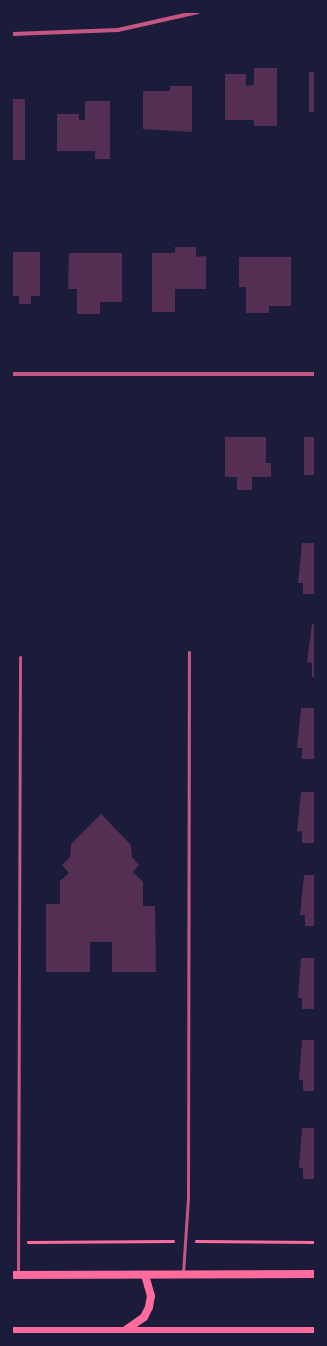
<!DOCTYPE html>
<html>
<head>
<meta charset="utf-8">
<style>
	body { margin:0 }
	#map { position:relative; width:327px; height:1346px; overflow:hidden; background:#1b1b3a; font-family:"Nunito Sans",sans-serif }
	div>[style] { position:absolute }
	.building>* { inset:0; background:#542f53 }
	.path>* { height:2.5px; margin:-1.25px; padding:0 1.25px; transform-origin:1.25px; border-radius:1.25px; background:#ff6b9d }
	.service>* { height:3px; margin:-1.5px; padding:0 1.5px; transform-origin:1.5px; border-radius:1.5px; background:#c65784 }
	.minor>* { height:4px; margin:-2px; padding:0 2px; transform-origin:2px; border-radius:2px; background:#c65784 }
	.secondary>* { height:8px; margin:-4px; padding:0 4px; transform-origin:4px; border-radius:4px; background:#ff6b9d }
	span { translate:-50% -50%; white-space:nowrap; text-align:center; line-height:1.15; -webkit-text-stroke:3px #1b1b3a; paint-order:stroke }
	.frame { position:absolute; inset:0; border:13px solid #1b1b3a; pointer-events:none }
</style>
</head>
<body>
<div id="map">
	<div class="building">
		<div style="clip-path:polygon(254px 68px,277px 68px,277px 126px,254px 126px,254px 120px,225px 120px,225px 74px,246px 74px,246px 86px,254px 85px)"></div>
		<div style="clip-path:polygon(309px 72px,315px 72px,315px 112px,309px 112px)"></div>
		<div style="clip-path:polygon(170px 86px,192px 86px,192px 132px,143px 129px,143px 91px,170px 91px)"></div>
		<div style="clip-path:polygon(12px 99px,25px 99px,25px 160px,12px 160px)"></div>
		<div style="clip-path:polygon(85px 101px,110px 101px,110px 159px,95px 159px,95px 151px,57px 151px,57px 114px,79px 114px,79px 120px,85px 120px)"></div>
		<div style="clip-path:polygon(175px 247px,196px 247px,196px 257px,206px 256px,206px 289px,175px 289px,175px 312px,152px 312px,152px 253px,175px 253px)"></div>
		<div style="clip-path:polygon(12px 252px,40px 252px,40px 296px,31px 296px,31px 304px,19px 304px,19px 296px,12px 296px)"></div>
		<div style="clip-path:polygon(69px 253px,122px 253px,122px 302px,100px 302px,100px 314px,77px 314px,77px 289px,68px 289px)"></div>
		<div style="clip-path:polygon(239px 257px,291px 257px,291px 306px,269px 306px,269px 313px,246px 313px,246px 287px,239px 287px)"></div>
		<div style="clip-path:polygon(225px 437px,266px 437px,266px 463px,271px 463px,271px 477px,252px 477px,252px 490px,237px 490px,237px 477px,225px 477px)"></div>
		<div style="clip-path:polygon(304px 437px,315px 437px,315px 475px,304px 475px)"></div>
		<div style="clip-path:polygon(302px 543px,315px 543px,315px 594px,303px 594px,303px 583px,298px 583px)"></div>
		<div style="clip-path:polygon(312px 624px,315px 624px,315px 677px,312px 677px,312px 663px,307px 662px)"></div>
		<div style="clip-path:polygon(301px 708px,315px 708px,315px 759px,302px 759px,302px 748px,297px 748px)"></div>
		<div style="clip-path:polygon(301px 792px,315px 792px,315px 843px,302px 843px,302px 831px,297px 832px)"></div>
		<div style="clip-path:polygon(101px 814px,131px 845px,132px 857px,139px 865px,133px 872px,143px 882px,143px 906px,155px 906px,156px 972px,112px 972px,112px 942px,90px 942px,90px 972px,46px 972px,46px 904px,60px 904px,60px 881px,69px 873px,62px 865px,70px 857px,71px 844px)"></div>
		<div style="clip-path:polygon(304px 875px,315px 875px,315px 926px,305px 926px,305px 915px,300px 915px)"></div>
		<div style="clip-path:polygon(301px 958px,315px 958px,315px 1009px,302px 1009px,302px 998px,298px 998px)"></div>
		<div style="clip-path:polygon(302px 1040px,315px 1040px,315px 1091px,303px 1091px,303px 1080px,299px 1080px)"></div>
		<div style="clip-path:polygon(302px 1128px,315px 1128px,315px 1179px,303px 1179px,303px 1168px,299px 1168px)"></div>
	</div>
	<div class="path">
		<div style="left:196px;top:1241px;width:119px;rotate:0.5deg"></div>
		<div style="left:28px;top:1242px;width:145px;rotate:-0.4deg"></div>
	</div>
	<div class="service">
		<div style="left:183px;top:1273px;width:75px;rotate:-86.2deg"></div>
		<div style="left:188px;top:1198px;width:546px;rotate:-89.9deg"></div>
		<div style="left:18px;top:1275px;width:618px;rotate:-89.81deg"></div>
	</div>
	<div class="minor">
		<div style="left:12px;top:34px;width:106px;rotate:-2.2deg"></div>
		<div style="left:118px;top:30px;width:82px;rotate:-12.7deg"></div>
		<div style="left:12px;top:374px;width:303px"></div>
	</div>
	<div class="secondary">
		<div style="left:12px;top:1275px;width:303px;rotate:-0.2deg"></div>
		<div style="left:127px;top:1329px;width:21px;rotate:-35deg"></div>
		<div style="left:144px;top:1317px;width:11px;rotate:-63deg"></div>
		<div style="left:149px;top:1307px;width:11px;rotate:-80deg"></div>
		<div style="left:151px;top:1296px;width:22px;rotate:-106deg"></div>
		<div style="left:12px;top:1331px;width:303px"></div>
	</div>
	<div class="frame"></div>
</div>
</body>
</html>
